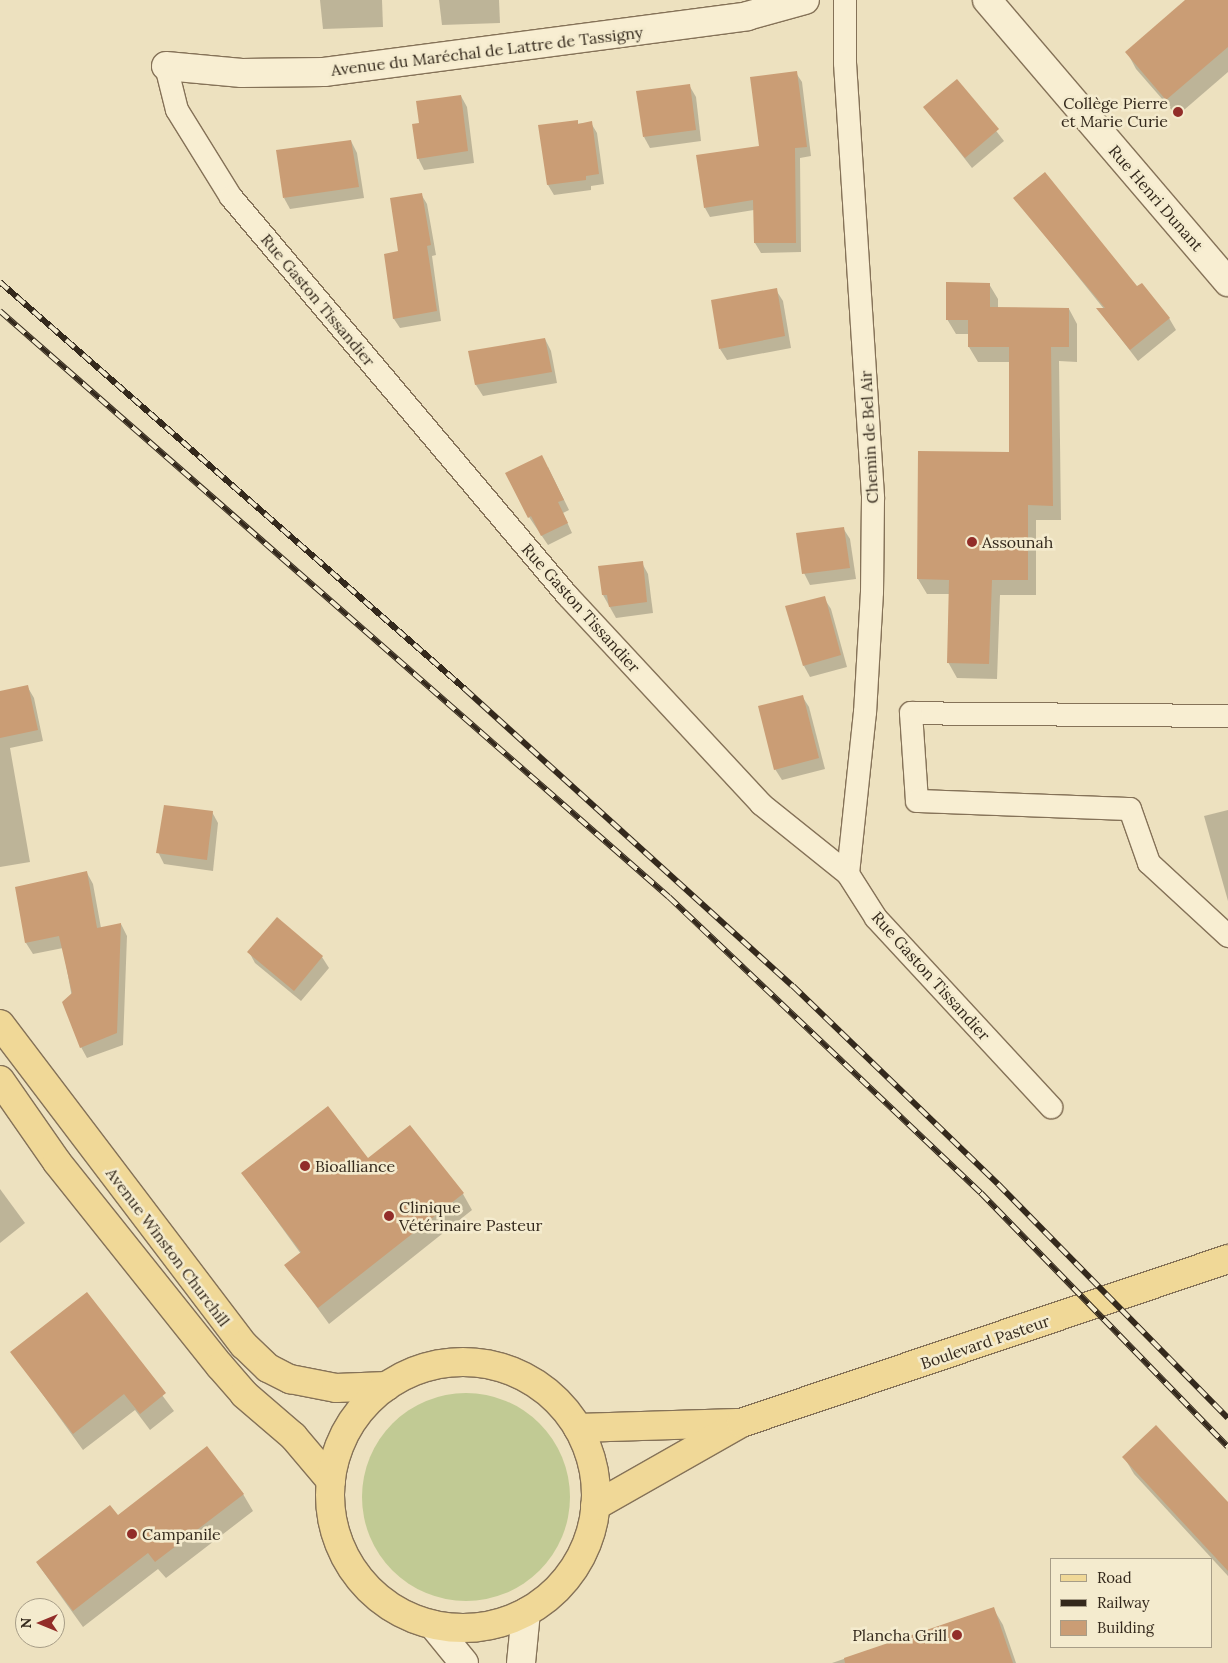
<!DOCTYPE html>
<html>
<head>
<meta charset="utf-8">
<style>
	body { margin:0 }
	#map { position:relative; width:1228px; height:1663px; overflow:hidden; background:#ede1bf; font-family:Lora,serif }
	div>[style] { position:absolute }
	.green>* { inset:0; background:#c1ca94 }
	.round { border-radius:50% }
	.shadow>* { inset:0; background:#0003 }
	.building>* { inset:0; background:#ca9d75 }
	.roads { filter:drop-shadow(1px 0 #857258) drop-shadow(-1px 0 #857258) drop-shadow(0 1px #857258) drop-shadow(0 -1px #857258) }
	.service>* { height:22px; margin:-11px; padding:0 11px; transform-origin:11px; border-radius:11px; background:#f8eed2 }
	.minor>* { height:28px; margin:-14px; padding:0 14px; transform-origin:14px; border-radius:14px; background:#f8eed2 }
	.tertiary>* { height:28px; margin:-14px; padding:0 14px; transform-origin:14px; border-radius:14px; background:#f8eed2 }
	.secondary>* { height:28px; margin:-14px; padding:0 14px; transform-origin:14px; border-radius:14px; background:#f8eed2 }
	.primary>* { height:28px; margin:-14px; padding:0 14px; transform-origin:14px; border-radius:14px; background:#f0d897 }
	.primary>.ring { margin:-14px; padding:0; box-sizing:content-box; background:none; border:28px solid #f0d897; border-radius:50% }
	.rail>* { height:5.5px; margin-top:-2.75px; transform-origin:0; background:repeating-linear-gradient(90deg,#f4ebce 0 11px,#34291c 0 22px); box-sizing:border-box; border-block:1px solid #34291c }
	.dots>* { width:14px; height:14px; translate:-50% -50%; box-sizing:border-box; border:2px solid #f4ebce; border-radius:50% }
	span { translate:-50% -50%; white-space:nowrap; text-align:center; line-height:1.15; -webkit-text-stroke:5px #f4ebce; paint-order:stroke }
	.street-label { font-size:16px; color:#34291c }
	.poi-label { font-size:16px; color:#34291c }
	.right { translate:-100% -50%; text-align:right }
	.left { translate:0 -50%; text-align:left }
	.legend { position:absolute; left:1050px; top:1558px; width:162px; height:90px; box-sizing:border-box; background:#f4ebce; border:1px solid #a79d87; margin:0; padding:6px 9px; list-style:none; font-size:15px; color:#34291c }
	.legend li { display:flex; align-items:center; gap:10px; height:25px }
	.legend b { width:25px; border:1px solid #a79d87 }
	.north { position:absolute; left:15px; top:1598px; width:50px; height:50px; box-sizing:border-box; background:#f4ebce; border:1px solid #a79d87; border-radius:50%; rotate:270deg; font-size:14px; font-weight:700; line-height:20px; text-align:center; color:#34291c }
	.north::after { content:''; display:block; margin:auto; width:18px; height:22px; background:#922d29; clip-path:polygon(50% 0,100% 100%,50% 72%,0 100%) }
</style>
</head>
<body>
<div id="map">
	<div class="green">
		<div class="round" style="left:362px;top:1393px;width:208px;height:208px"></div>
	</div>
	<div class="shadow">
		<div style="clip-path:polygon(320px 0,382px 0,383px 27px,323px 29px)"></div>
		<div style="clip-path:polygon(439px 0,499px 0,500px 23px,442px 25px)"></div>
		<div style="clip-path:polygon(1187px 0,1228px 0,1228px 72px,1177px 116px,1136px 69px,1127px 52px)"></div>
		<div style="clip-path:polygon(796px 73px,802px 82px,811px 156px,800px 158px,801px 252px,761px 253px,755px 243px,754px 210px,710px 217px,705px 208px,760px 147px)"></div>
		<div style="clip-path:polygon(957px 81px,1004px 141px,972px 168px,925px 108px)"></div>
		<div style="clip-path:polygon(689px 85px,696px 97px,701px 141px,650px 148px,644px 137px)"></div>
		<div style="clip-path:polygon(461px 96px,467px 107px,474px 163px,424px 170px,418px 158px,420px 124px)"></div>
		<div style="clip-path:polygon(591px 123px,597px 133px,604px 184px,591px 186px,591px 190px,554px 195px,548px 185px,539px 126px)"></div>
		<div style="clip-path:polygon(351px 141px,357px 153px,364px 198px,290px 209px,284px 198px)"></div>
		<div style="clip-path:polygon(421px 194px,427px 204px,436px 255px,432px 256px,441px 321px,400px 328px,394px 319px,385px 255px,400px 252px)"></div>
		<div style="clip-path:polygon(1015px 198px,1136px 288px,1169px 318px,1176px 330px,1138px 361px,1098px 309px,1104px 309px)"></div>
		<div style="clip-path:polygon(989px 284px,998px 299px,998px 309px,1069px 309px,1077px 324px,1077px 362px,1059px 361px,1061px 520px,1036px 520px,1036px 595px,1000px 595px,997px 679px,957px 678px,948px 662px,950px 594px,927px 594px,918px 579px,1010px 453px,1010px 362px,978px 362px,969px 347px,969px 334px,956px 334px,947px 319px)"></div>
		<div style="clip-path:polygon(776px 290px,783px 301px,791px 348px,727px 360px,720px 349px)"></div>
		<div style="clip-path:polygon(545px 339px,551px 351px,557px 383px,483px 396px,476px 385px,470px 352px)"></div>
		<div style="clip-path:polygon(548px 467px,569px 510px,563px 513px,572px 533px,548px 545px,529px 517px)"></div>
		<div style="clip-path:polygon(843px 528px,850px 539px,856px 579px,810px 585px,804px 573px)"></div>
		<div style="clip-path:polygon(642px 563px,648px 574px,653px 613px,616px 618px,603px 595px)"></div>
		<div style="clip-path:polygon(824px 598px,831px 609px,847px 667px,810px 677px,804px 666px)"></div>
		<div style="clip-path:polygon(27px 686px,34px 698px,43px 741px,10px 748px,30px 862px,0 867px,0 692px)"></div>
		<div style="clip-path:polygon(802px 696px,809px 707px,825px 769px,782px 780px,775px 769px)"></div>
		<div style="clip-path:polygon(1228px 810px,1228px 901px,1204px 816px)"></div>
		<div style="clip-path:polygon(212px 812px,218px 823px,213px 871px,164px 864px,158px 852px)"></div>
		<div style="clip-path:polygon(87px 873px,93px 884px,101px 928px,121px 924px,127px 936px,123px 1045px,87px 1058px,81px 1047px,63px 948px,33px 954px,26px 943px,16px 888px)"></div>
		<div style="clip-path:polygon(249px 952px,322px 957px,329px 968px,301px 1001px,255px 963px)"></div>
		<div style="clip-path:polygon(368px 1160px,463px 1194px,472px 1210px,329px 1324px,286px 1265px,301px 1254px,243px 1174px)"></div>
		<div style="clip-path:polygon(0 1189px,25px 1223px,0 1243px)"></div>
		<div style="clip-path:polygon(86px 1294px,174px 1411px,150px 1430px,135px 1410px,83px 1450px,12px 1352px)"></div>
		<div style="clip-path:polygon(1124px 1457px,1228px 1504px,1228px 1576px,1134px 1474px)"></div>
		<div style="clip-path:polygon(243px 1494px,253px 1511px,166px 1578px,158px 1569px,83px 1627px,37px 1563px,118px 1517px)"></div>
		<div style="clip-path:polygon(993px 1608px,1003px 1625px,1016px 1663px,832px 1663px)"></div>
	</div>
	<div class="building">
		<div style="clip-path:polygon(1185px 0,1228px 0,1228px 47px,1166px 100px,1125px 52px)"></div>
		<div style="clip-path:polygon(797px 71px,807px 147px,795px 148px,796px 243px,754px 243px,753px 200px,704px 208px,696px 155px,759px 146px,750px 77px)"></div>
		<div style="clip-path:polygon(957px 79px,999px 129px,965px 158px,923px 107px)"></div>
		<div style="clip-path:polygon(690px 84px,696px 130px,643px 137px,636px 91px)"></div>
		<div style="clip-path:polygon(461px 95px,468px 151px,417px 159px,412px 124px,419px 123px,416px 101px)"></div>
		<div style="clip-path:polygon(578px 120px,578px 124px,592px 121px,599px 174px,586px 176px,586px 180px,547px 185px,538px 125px)"></div>
		<div style="clip-path:polygon(351px 140px,359px 187px,283px 198px,276px 150px)"></div>
		<div style="clip-path:polygon(1045px 172px,1137px 286px,1142px 283px,1170px 318px,1130px 350px,1096px 308px,1105px 308px,1013px 198px)"></div>
		<div style="clip-path:polygon(422px 193px,431px 245px,427px 246px,437px 311px,393px 319px,384px 254px,398px 251px,390px 198px)"></div>
		<div style="clip-path:polygon(946px 282px,990px 283px,990px 307px,1069px 308px,1069px 347px,1051px 347px,1053px 506px,1028px 505px,1028px 580px,992px 580px,989px 664px,947px 663px,949px 580px,917px 579px,918px 451px,1009px 452px,1009px 347px,968px 347px,968px 320px,946px 320px)"></div>
		<div style="clip-path:polygon(777px 288px,785px 336px,719px 349px,711px 300px)"></div>
		<div style="clip-path:polygon(545px 338px,552px 372px,475px 385px,468px 351px)"></div>
		<div style="clip-path:polygon(542px 455px,564px 500px,558px 502px,568px 523px,541px 536px,531px 516px,528px 518px,505px 473px)"></div>
		<div style="clip-path:polygon(844px 527px,850px 568px,802px 574px,796px 533px)"></div>
		<div style="clip-path:polygon(643px 561px,647px 602px,609px 607px,607px 595px,602px 595px,598px 566px)"></div>
		<div style="clip-path:polygon(825px 596px,841px 655px,803px 666px,785px 606px)"></div>
		<div style="clip-path:polygon(28px 685px,38px 730px,0 738px,0 691px)"></div>
		<div style="clip-path:polygon(803px 695px,819px 758px,774px 770px,758px 706px)"></div>
		<div style="clip-path:polygon(164px 805px,213px 811px,207px 860px,156px 853px)"></div>
		<div style="clip-path:polygon(87px 871px,97px 928px,121px 923px,117px 1033px,80px 1048px,62px 1002px,72px 993px,59px 936px,25px 943px,15px 887px)"></div>
		<div style="clip-path:polygon(277px 917px,323px 956px,294px 991px,247px 952px)"></div>
		<div style="clip-path:polygon(328px 1106px,368px 1158px,410px 1125px,464px 1193px,318px 1308px,284px 1265px,301px 1252px,241px 1173px)"></div>
		<div style="clip-path:polygon(87px 1292px,166px 1393px,140px 1414px,124px 1394px,73px 1434px,10px 1352px)"></div>
		<div style="clip-path:polygon(1156px 1425px,1228px 1502px,1228px 1571px,1122px 1457px)"></div>
		<div style="clip-path:polygon(207px 1446px,244px 1494px,155px 1562px,148px 1553px,73px 1611px,36px 1562px,110px 1505px,118px 1515px)"></div>
		<div style="clip-path:polygon(994px 1607px,1013px 1663px,845px 1663px,844px 1658px)"></div>
	</div>
	<div class="roads">
		<div class="service">
			<div style="left:845px;top:0;width:63px;rotate:90deg"></div>
			<div style="left:845px;top:63px;width:436px;rotate:86.3deg"></div>
			<div style="left:873px;top:498px;width:94px;rotate:90.6deg"></div>
			<div style="left:872px;top:592px;width:120px;rotate:93.3deg"></div>
			<div style="left:865px;top:712px;width:163px;rotate:96deg"></div>
			<div style="left:166px;top:66px;width:45px;rotate:76deg"></div>
			<div style="left:177px;top:110px;width:102px;rotate:58.2deg"></div>
			<div style="left:231px;top:197px;width:521px;rotate:49.83deg"></div>
			<div style="left:567px;top:595px;width:285px;rotate:47.1deg"></div>
			<div style="left:761px;top:804px;width:112px;rotate:38.8deg"></div>
			<div style="left:848px;top:874px;width:52px;rotate:57.5deg"></div>
			<div style="left:876px;top:918px;width:258px;rotate:47.2deg"></div>
			<div style="left:1228px;top:716px;width:317px;rotate:-179.5deg"></div>
			<div style="left:911px;top:713px;width:88px;rotate:86.1deg"></div>
			<div style="left:917px;top:801px;width:213px;rotate:2.2deg"></div>
			<div style="left:1130px;top:809px;width:57px;rotate:70.6deg"></div>
			<div style="left:1149px;top:863px;width:108px;rotate:42.7deg"></div>
		</div>
		<div class="minor">
			<div style="left:166px;top:66px;width:76px;rotate:5.3deg"></div>
			<div style="left:242px;top:73px;width:82px;rotate:-0.7deg"></div>
			<div style="left:324px;top:72px;width:427px;rotate:-7.5deg"></div>
			<div style="left:747px;top:16px;width:60px;rotate:-15.4deg"></div>
		</div>
		<div class="tertiary">
			<div style="left:987px;top:0;width:371px;rotate:49.5deg"></div>
		</div>
		<div class="secondary">
			<div style="left:433px;top:1625px;width:49px;rotate:50.8deg"></div>
			<div style="left:521px;top:1663px;width:51px;rotate:-84.4deg"></div>
		</div>
		<div class="primary">
			<div style="left:0;top:1024px;width:403px;rotate:52.8deg"></div>
			<div style="left:244px;top:1345px;width:33px;rotate:44deg"></div>
			<div style="left:268px;top:1368px;width:25px;rotate:27deg"></div>
			<div style="left:290px;top:1379px;width:47px;rotate:11.1deg"></div>
			<div style="left:336px;top:1388px;width:51px;rotate:-2.2deg"></div>
			<div style="left:0;top:1080px;width:100px;rotate:55.2deg"></div>
			<div style="left:57px;top:1162px;width:261px;rotate:51.4deg"></div>
			<div style="left:220px;top:1366px;width:37px;rotate:49deg"></div>
			<div style="left:244px;top:1394px;width:65px;rotate:40.6deg"></div>
			<div style="left:293px;top:1436px;width:59px;rotate:49.8deg"></div>
			<div class="ring" style="left:330px;top:1362px;width:238px;height:238px"></div>
			<div style="left:578px;top:1428px;width:159px;rotate:-1.8deg"></div>
			<div style="left:595px;top:1506px;width:168px;rotate:-29.6deg"></div>
			<div style="left:741px;top:1423px;width:514px;rotate:-18.61deg"></div>
		</div>
	</div>
	<div class="rail">
		<div style="left:0;top:282px;width:618px;rotate:41.19deg"></div>
		<div style="left:465px;top:689px;width:442px;rotate:42.2deg"></div>
		<div style="left:793px;top:986px;width:285px;rotate:44deg"></div>
		<div style="left:998px;top:1184px;width:328px;rotate:45.5deg"></div>
		<div style="left:0;top:311px;width:889px;rotate:41.22deg"></div>
		<div style="left:669px;top:897px;width:430px;rotate:43.5deg"></div>
		<div style="left:981px;top:1193px;width:354px;rotate:45.8deg"></div>
	</div>
	<div class="dots">
		<div style="left:1178px;top:112px;background:#922d29"></div>
		<div style="left:972px;top:542px;background:#922d29"></div>
		<div style="left:305px;top:1166px;background:#922d29"></div>
		<div style="left:389px;top:1216px;background:#922d29"></div>
		<div style="left:132px;top:1534px;background:#922d29"></div>
		<div style="left:957px;top:1635px;background:#922d29"></div>
	</div>
	<div class="street-label">
		<span style="left:487px;top:51px;rotate:-7deg">Avenue du Maréchal de Lattre de Tassigny</span>
		<span style="left:1156px;top:198px;rotate:49deg">Rue Henri Dunant</span>
		<span style="left:318px;top:300px;rotate:50deg">Rue Gaston Tissandier</span>
		<span style="left:869px;top:437px;rotate:-93deg">Chemin de Bel Air</span>
		<span style="left:581px;top:608px;rotate:48deg">Rue Gaston Tissandier</span>
		<span style="left:931px;top:976px;rotate:48deg">Rue Gaston Tissandier</span>
		<span style="left:168px;top:1247px;rotate:53deg">Avenue Winston Churchill</span>
		<span style="left:985px;top:1342px;rotate:-19deg">Boulevard Pasteur</span>
	</div>
	<div class="poi-label">
		<span class="right" style="left:1168px;top:112px">Collège Pierre<br>et Marie Curie</span>
		<span class="left" style="left:982px;top:542px">Assounah</span>
		<span class="left" style="left:315px;top:1166px">Bioalliance</span>
		<span class="left" style="left:399px;top:1216px">Clinique<br>Vétérinaire Pasteur</span>
		<span class="left" style="left:142px;top:1534px">Campanile</span>
		<span class="right" style="left:947px;top:1635px">Plancha Grill</span>
	</div>
	<ul class="legend">
	<li><b style="height:6px;background:#f0d897"></b>Road</li>
	<li><b style="height:6px;background:#34291c"></b>Railway</li>
	<li><b style="height:14px;background:#ca9d75"></b>Building</li>
	</ul>
	<div class="north">N</div>
</div>
</body>
</html>
